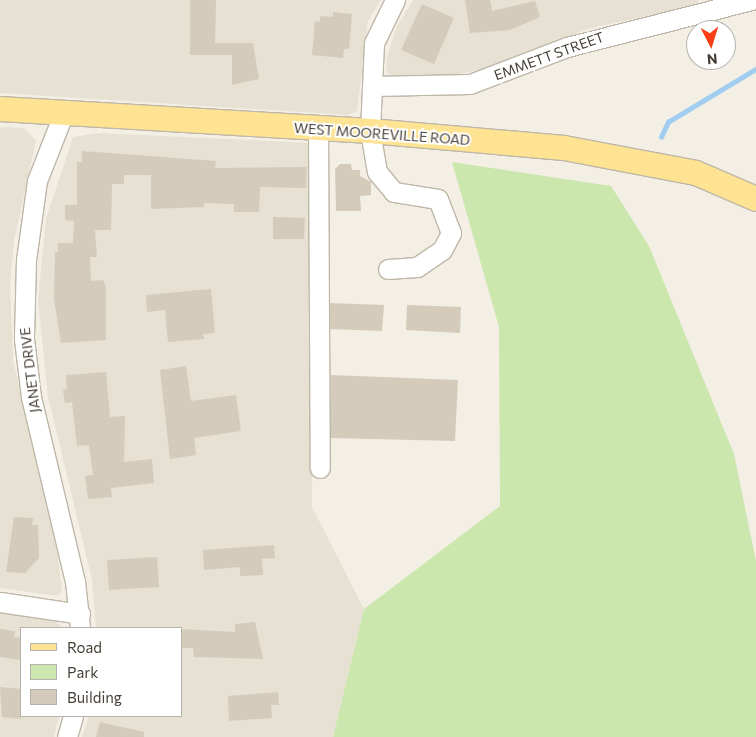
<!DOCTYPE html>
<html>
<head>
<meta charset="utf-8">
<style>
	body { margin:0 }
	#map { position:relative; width:756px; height:737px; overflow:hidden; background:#f3efe5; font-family:Commissioner,sans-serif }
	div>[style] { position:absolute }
	.residential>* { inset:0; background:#e6e1d3 }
	.green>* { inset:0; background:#cbe7ae }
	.stream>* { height:4.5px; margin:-2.25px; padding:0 2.25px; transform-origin:2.25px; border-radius:2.25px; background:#a1cdf0 }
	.building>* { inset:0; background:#d4cbbb }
	.roads { filter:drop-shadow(1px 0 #beb7a8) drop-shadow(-1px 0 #beb7a8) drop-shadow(0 1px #beb7a8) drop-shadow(0 -1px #beb7a8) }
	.minor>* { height:19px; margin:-9.5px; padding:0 9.5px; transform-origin:9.5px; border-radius:9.5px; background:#fff }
	.major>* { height:24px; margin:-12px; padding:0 12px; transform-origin:12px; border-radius:12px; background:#fee393 }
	span { translate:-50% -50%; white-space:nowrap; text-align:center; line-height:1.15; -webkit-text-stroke:4px #fff; paint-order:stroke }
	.street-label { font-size:14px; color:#453f35 }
	.legend { position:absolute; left:20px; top:627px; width:162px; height:90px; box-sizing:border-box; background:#fff; border:1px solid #b5b2ae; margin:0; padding:6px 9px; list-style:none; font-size:15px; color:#453f35 }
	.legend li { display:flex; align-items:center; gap:10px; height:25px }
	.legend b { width:25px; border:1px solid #b5b2ae }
	.north { position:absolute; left:686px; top:20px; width:50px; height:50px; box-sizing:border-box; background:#fff; border:1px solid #b5b2ae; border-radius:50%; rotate:175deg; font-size:14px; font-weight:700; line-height:20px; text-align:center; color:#453f35 }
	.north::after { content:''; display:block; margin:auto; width:18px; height:22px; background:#f93f16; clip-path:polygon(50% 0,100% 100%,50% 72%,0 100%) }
</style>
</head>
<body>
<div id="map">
	<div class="residential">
		<div style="clip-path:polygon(0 0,381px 0,368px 21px,357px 111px,348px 115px,0 93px)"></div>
		<div style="clip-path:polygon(413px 0,698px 0,697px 6px,590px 28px,494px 67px,449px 76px,394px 77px,386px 71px,387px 58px,396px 28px)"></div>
		<div style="clip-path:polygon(0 127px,24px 128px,36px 141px,14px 241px,10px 285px,13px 360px,58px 556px,62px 591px,58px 596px,0 588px)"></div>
		<div style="clip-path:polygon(97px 133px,313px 143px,312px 507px,364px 609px,333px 737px,82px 737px,89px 716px,181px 716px,181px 628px,96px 628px,92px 580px,48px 396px,38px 300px,46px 219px,73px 137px)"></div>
		<div style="clip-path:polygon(0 613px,55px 621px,62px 628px,21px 628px,21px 716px,59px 716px,54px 737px,0 737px)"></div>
	</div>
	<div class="green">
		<div style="clip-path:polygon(452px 162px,611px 186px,649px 246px,734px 454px,756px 561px,756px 737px,333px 737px,364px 609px,500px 506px,499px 327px)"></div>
	</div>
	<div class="stream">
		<div style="left:661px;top:137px;width:17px;rotate:-65deg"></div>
		<div style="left:668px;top:122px;width:103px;rotate:-31.1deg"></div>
	</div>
	<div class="building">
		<div style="clip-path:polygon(190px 0,216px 0,215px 43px,253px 43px,259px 79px,232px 85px,232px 55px,190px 55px)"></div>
		<div style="clip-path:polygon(465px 0,490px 0,492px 11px,535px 1px,540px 17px,510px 30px,470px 33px)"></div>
		<div style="clip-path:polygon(422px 4px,454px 18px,434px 64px,401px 50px)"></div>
		<div style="clip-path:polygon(333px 12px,352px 14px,349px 49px,344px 49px,343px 58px,312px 55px,315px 21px,320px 22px,320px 16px,333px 17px)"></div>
		<div style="clip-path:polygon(82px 151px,216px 161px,215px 168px,307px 167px,306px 188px,260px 187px,259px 212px,234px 212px,234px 204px,204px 203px,204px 207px,151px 209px,151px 175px,124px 175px,124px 184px,112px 184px,111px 230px,95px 230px,97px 257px,90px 257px,91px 281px,103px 280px,106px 287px,106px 340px,61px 343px,54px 299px,55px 252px,58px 252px,58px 243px,73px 243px,74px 221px,65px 220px,65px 205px,77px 205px,77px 162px,82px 162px)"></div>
		<div style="clip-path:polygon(340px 164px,351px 164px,352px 170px,360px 170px,360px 176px,371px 182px,371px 195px,360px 196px,361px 211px,336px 211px,335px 169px)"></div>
		<div style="clip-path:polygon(273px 217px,305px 218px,304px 239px,273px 239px)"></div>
		<div style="clip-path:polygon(211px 289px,215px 333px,203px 334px,204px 339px,168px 342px,165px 310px,147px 312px,146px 295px)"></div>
		<div style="clip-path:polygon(330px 303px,384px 305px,382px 331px,330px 329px)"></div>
		<div style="clip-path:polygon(407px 305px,461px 307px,460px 333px,406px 330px)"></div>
		<div style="clip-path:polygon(186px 366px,191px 401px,236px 395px,241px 431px,194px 438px,196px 455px,170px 459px,160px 370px)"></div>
		<div style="clip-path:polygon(106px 372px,110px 417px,125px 416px,124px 462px,152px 459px,154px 483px,111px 488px,112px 497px,88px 499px,85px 476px,93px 475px,89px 445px,77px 446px,72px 402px,65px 403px,63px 390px,67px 389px,66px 375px)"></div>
		<div style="clip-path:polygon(331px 375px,458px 380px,455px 441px,331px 438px)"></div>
		<div style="clip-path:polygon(14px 517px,33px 518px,32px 525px,38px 525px,39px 558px,25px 573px,6px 572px)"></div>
		<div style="clip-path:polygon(274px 545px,275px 558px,262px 559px,263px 575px,240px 576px,240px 567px,204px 570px,203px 550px)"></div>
		<div style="clip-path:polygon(157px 557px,159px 587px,109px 590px,107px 560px)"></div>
		<div style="clip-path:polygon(255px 622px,263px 659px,194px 657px,193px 648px,181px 648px,181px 629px,235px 632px,235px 624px)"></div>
		<div style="clip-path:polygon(0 629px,15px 631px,14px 637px,21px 638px,21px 660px,0 657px)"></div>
		<div style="clip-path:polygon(0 687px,21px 689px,21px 719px,2px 717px)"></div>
		<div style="clip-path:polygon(278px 692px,279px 705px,271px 705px,272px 718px,229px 721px,228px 696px)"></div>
		<div style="clip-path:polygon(100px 722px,144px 732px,144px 737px,96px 737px)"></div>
	</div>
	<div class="roads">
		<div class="minor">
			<div style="left:372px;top:86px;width:98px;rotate:-1.2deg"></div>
			<div style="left:470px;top:84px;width:104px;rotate:-20.9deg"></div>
			<div style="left:567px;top:47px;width:191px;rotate:-14.3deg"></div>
			<div style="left:64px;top:112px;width:74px;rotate:111.4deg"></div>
			<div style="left:37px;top:181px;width:80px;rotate:97.9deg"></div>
			<div style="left:26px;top:260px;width:79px;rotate:91.5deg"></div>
			<div style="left:24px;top:339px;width:58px;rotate:83.1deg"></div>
			<div style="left:31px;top:397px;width:189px;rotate:76.6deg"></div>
			<div style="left:75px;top:581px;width:47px;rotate:83.9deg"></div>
			<div style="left:318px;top:128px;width:340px;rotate:89.7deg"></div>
			<div style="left:388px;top:269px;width:29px;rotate:-4deg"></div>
			<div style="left:417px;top:267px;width:30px;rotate:-34deg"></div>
			<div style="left:442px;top:250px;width:19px;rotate:-62deg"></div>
			<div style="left:451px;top:233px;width:36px;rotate:-111deg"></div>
			<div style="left:438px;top:199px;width:45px;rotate:-171deg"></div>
			<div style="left:394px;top:192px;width:26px;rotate:-130deg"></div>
			<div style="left:377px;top:172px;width:42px;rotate:-99.7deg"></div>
			<div style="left:370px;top:131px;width:88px;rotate:-87.4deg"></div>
			<div style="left:374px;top:43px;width:48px;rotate:-64deg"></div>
			<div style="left:0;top:602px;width:81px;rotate:8.5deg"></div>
			<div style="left:67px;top:737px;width:22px;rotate:-74deg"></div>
		</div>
		<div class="major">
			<div style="left:0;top:109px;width:371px;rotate:3.4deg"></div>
			<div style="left:370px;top:131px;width:195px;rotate:5deg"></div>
			<div style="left:564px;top:148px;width:134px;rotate:10.7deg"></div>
			<div style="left:696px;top:173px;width:65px;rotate:23.4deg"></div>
		</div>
	</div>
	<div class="street-label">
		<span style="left:549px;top:56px;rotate:-20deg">EMMETT STREET</span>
		<span style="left:382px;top:134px;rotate:4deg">WEST MOOREVILLE ROAD</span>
		<span style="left:30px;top:370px;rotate:-97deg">JANET DRIVE</span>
	</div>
	<ul class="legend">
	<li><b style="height:6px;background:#fee393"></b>Road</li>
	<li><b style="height:14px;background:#cbe7ae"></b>Park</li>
	<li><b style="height:14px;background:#d4cbbb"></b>Building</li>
	</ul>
	<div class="north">N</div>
</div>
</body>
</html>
